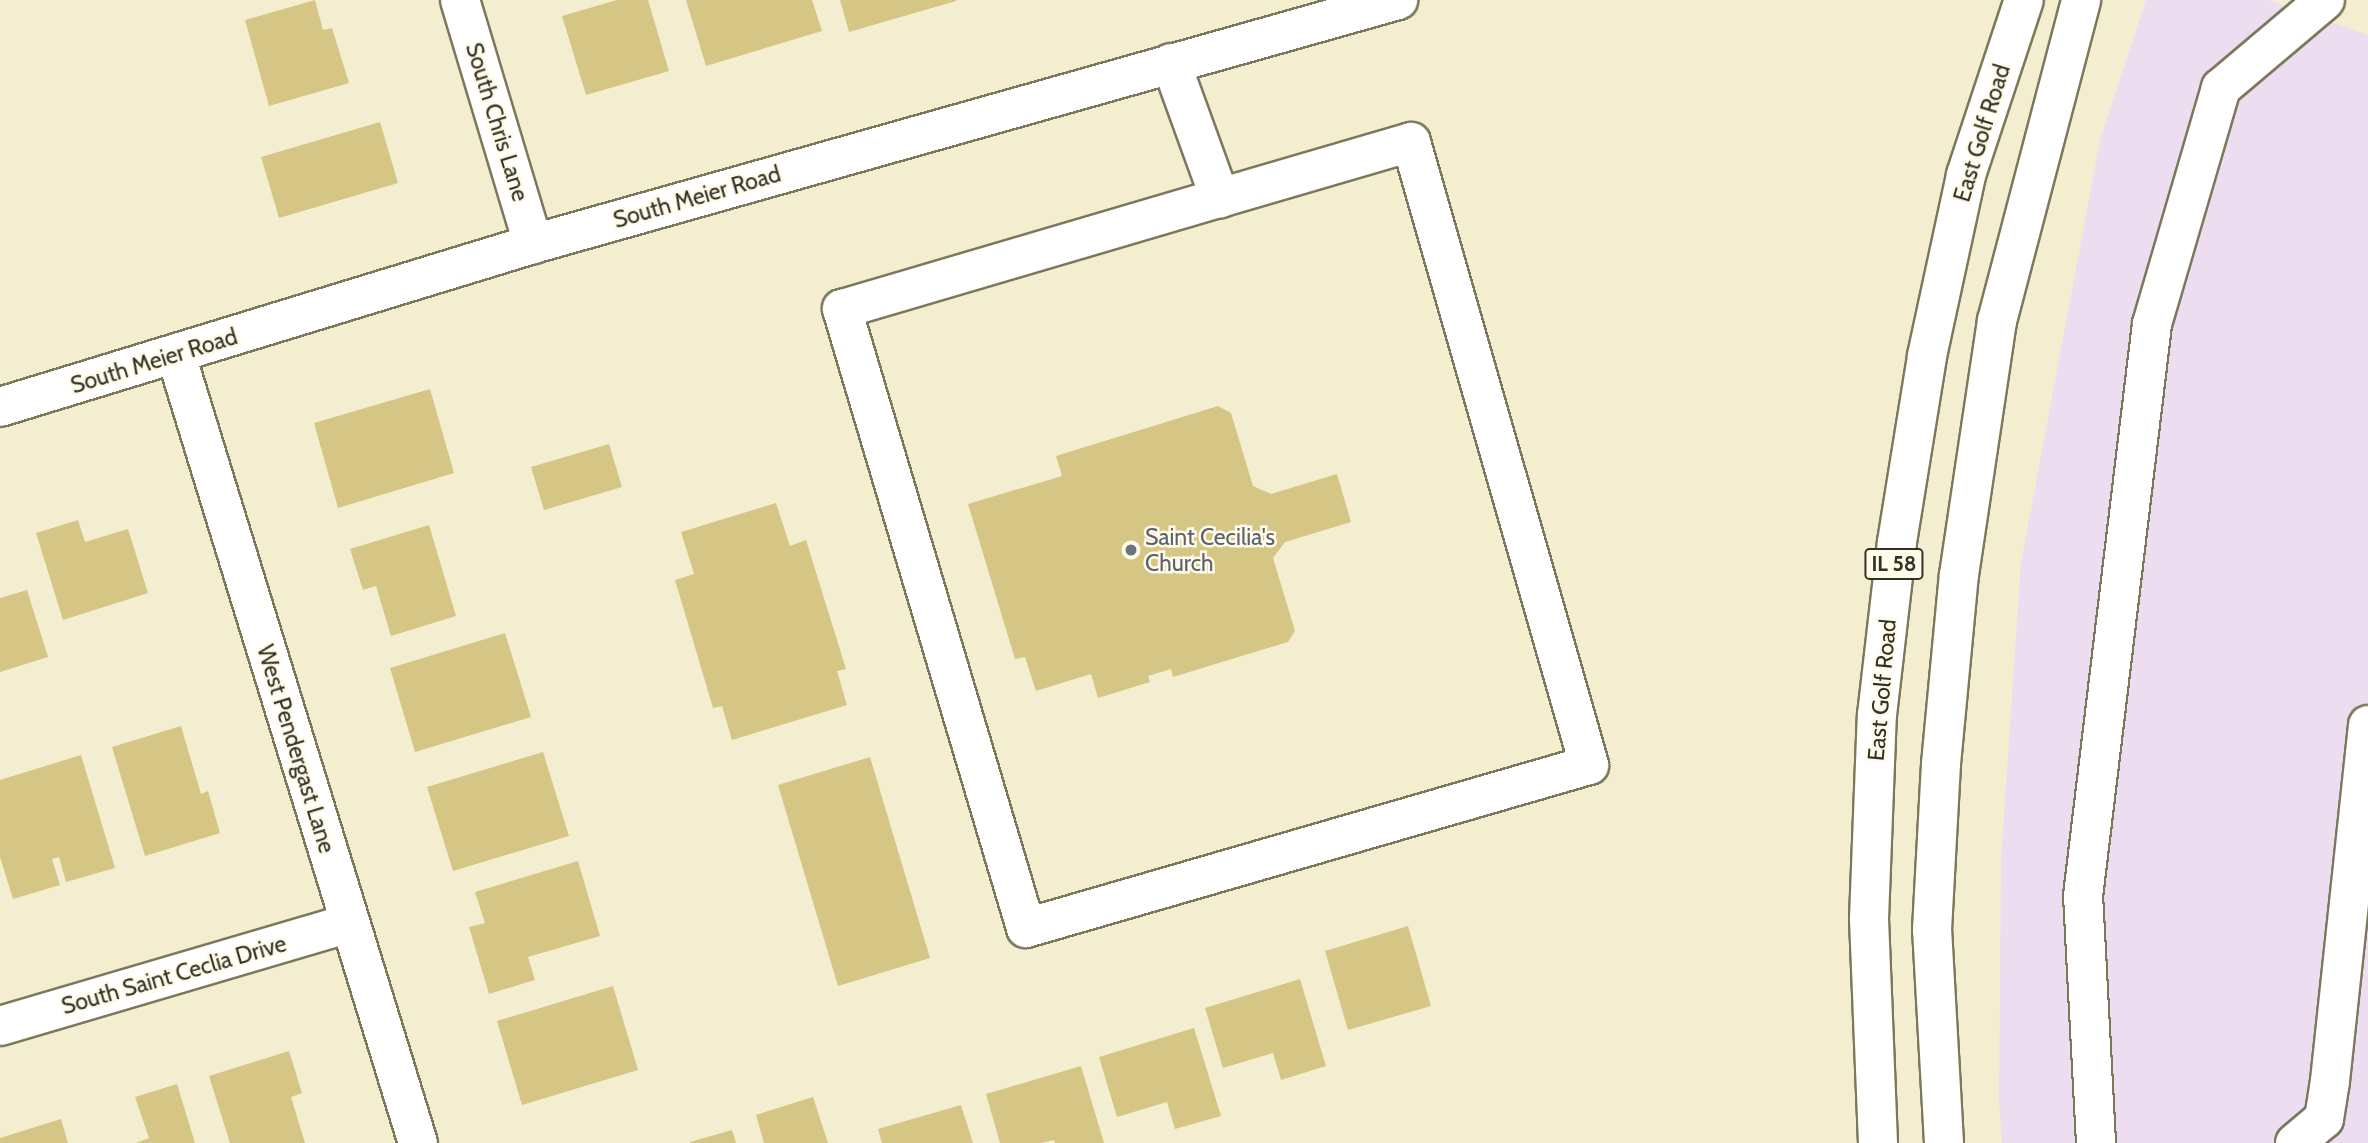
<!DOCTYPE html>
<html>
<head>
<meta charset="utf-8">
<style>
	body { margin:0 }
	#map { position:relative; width:2368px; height:1143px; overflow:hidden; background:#f4eed0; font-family:Cabin,sans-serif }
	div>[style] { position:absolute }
	.commercial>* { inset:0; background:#ecddf0 }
	.building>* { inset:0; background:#d5c685 }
	.roads { filter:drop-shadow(2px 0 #7d775c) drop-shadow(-2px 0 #7d775c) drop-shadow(0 2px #7d775c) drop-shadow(0 -2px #7d775c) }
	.minor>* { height:38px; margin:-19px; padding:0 19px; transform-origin:19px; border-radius:19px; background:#fff }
	.major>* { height:38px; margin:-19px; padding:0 19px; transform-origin:19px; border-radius:19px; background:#fff }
	.dots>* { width:19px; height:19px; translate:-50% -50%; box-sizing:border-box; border:4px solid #fefbe9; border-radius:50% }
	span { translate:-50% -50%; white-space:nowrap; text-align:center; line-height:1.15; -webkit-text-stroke:5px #fefbe9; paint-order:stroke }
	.shield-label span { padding:2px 5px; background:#fefbe9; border:2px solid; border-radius:5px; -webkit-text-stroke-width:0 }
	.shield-label { font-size:21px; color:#333126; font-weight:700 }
	.street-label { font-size:23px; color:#333126 }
	.worship-label { font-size:23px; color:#5b616d }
	.left { translate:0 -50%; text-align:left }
</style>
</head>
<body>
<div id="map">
	<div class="commercial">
		<div style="clip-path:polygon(2146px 0,2268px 0,2368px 35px,2368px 1143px,2002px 1143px,1999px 1104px,2001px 859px,2021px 563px,2100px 140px)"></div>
	</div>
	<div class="building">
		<div style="clip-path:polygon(315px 0,323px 30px,332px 28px,349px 83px,269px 106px,245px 20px)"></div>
		<div style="clip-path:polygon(617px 0,648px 0,669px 71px,586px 95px,562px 16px)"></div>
		<div style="clip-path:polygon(686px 0,812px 0,822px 31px,706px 66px)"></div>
		<div style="clip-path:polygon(840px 0,956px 0,956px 1px,849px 32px)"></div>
		<div style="clip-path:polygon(380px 122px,398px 183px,279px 218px,261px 157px)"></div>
		<div style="clip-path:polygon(430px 389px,454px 473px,338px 508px,314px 423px)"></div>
		<div style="clip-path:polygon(1218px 406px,1231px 413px,1253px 486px,1271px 494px,1337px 474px,1351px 522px,1285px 542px,1273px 558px,1295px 631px,1288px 642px,1173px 677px,1171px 669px,1148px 676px,1150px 682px,1098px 698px,1091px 674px,1036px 691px,1025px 657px,1015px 659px,968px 504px,1062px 476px,1056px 456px)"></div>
		<div style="clip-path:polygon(609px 444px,622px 487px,544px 510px,531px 467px)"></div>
		<div style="clip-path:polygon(776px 503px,790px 546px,806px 540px,846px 669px,837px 671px,847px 705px,732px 740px,722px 706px,713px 708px,675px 580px,694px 574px,681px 532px)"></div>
		<div style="clip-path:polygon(78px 520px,85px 542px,128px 529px,148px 593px,63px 620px,36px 533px)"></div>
		<div style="clip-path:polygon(429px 525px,456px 616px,391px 636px,376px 586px,363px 590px,350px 549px)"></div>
		<div style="clip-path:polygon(27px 590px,48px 657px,0 672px,0 598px)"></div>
		<div style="clip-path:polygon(505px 633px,531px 717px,415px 752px,390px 668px)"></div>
		<div style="clip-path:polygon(181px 726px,201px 794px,208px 791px,220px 833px,145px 856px,112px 747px)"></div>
		<div style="clip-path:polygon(543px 752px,569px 836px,453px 871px,427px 787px)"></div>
		<div style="clip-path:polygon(81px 755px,115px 868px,66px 882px,59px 857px,52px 859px,60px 885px,13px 899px,0 857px,0 780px)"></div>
		<div style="clip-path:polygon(870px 757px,930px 958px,838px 986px,778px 785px)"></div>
		<div style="clip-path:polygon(578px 861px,600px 936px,528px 957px,535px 980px,489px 994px,469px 927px,485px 923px,475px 892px)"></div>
		<div style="clip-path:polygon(1408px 926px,1431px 1006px,1348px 1030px,1325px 951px)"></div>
		<div style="clip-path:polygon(1300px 979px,1326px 1066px,1281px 1080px,1273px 1053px,1223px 1068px,1205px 1008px)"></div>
		<div style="clip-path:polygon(613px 986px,638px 1070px,522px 1105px,497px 1021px)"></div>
		<div style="clip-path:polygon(1194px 1028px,1221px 1116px,1175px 1129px,1167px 1102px,1117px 1117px,1099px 1057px)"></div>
		<div style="clip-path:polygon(289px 1051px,302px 1093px,291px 1097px,305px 1143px,230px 1143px,209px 1076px)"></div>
		<div style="clip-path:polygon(1081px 1066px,1104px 1143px,1055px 1143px,1054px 1140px,1042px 1143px,1000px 1143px,986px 1094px)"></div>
		<div style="clip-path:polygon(177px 1084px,195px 1143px,136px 1143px,149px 1138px,135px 1097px)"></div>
		<div style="clip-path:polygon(813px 1097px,828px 1143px,764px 1143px,756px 1115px)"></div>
		<div style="clip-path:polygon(961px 1105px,973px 1143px,882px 1143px,878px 1129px)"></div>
		<div style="clip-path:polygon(61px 1119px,68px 1143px,0 1143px,0 1138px)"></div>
		<div style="clip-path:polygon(732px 1130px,736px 1143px,690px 1143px,690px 1142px)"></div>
	</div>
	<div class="roads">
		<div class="minor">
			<div style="left:460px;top:0;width:255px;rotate:73.3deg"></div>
			<div style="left:1171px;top:63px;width:144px;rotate:70.1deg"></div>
			<div style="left:1220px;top:198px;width:199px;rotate:-16.3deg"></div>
			<div style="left:1411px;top:142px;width:648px;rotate:74.05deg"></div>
			<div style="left:1589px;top:765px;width:586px;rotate:163.85deg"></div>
			<div style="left:1026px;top:928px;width:646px;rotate:-106.55deg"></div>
			<div style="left:842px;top:309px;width:394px;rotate:-16.4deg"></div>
			<div style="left:176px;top:355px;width:824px;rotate:72.93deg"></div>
			<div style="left:0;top:407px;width:557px;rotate:-17deg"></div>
			<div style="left:533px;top:244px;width:899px;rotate:-15.75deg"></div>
			<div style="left:0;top:1026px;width:364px;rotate:-16.4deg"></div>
			<div style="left:2096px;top:1143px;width:247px;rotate:-93deg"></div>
			<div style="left:2083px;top:896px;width:576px;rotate:-83.12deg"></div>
			<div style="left:2152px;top:324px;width:246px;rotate:-73.7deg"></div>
			<div style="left:2221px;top:88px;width:136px;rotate:-40.2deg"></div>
			<div style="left:2295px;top:1143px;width:38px;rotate:-40deg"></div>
			<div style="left:2324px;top:1119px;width:38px;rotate:-81deg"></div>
			<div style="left:2330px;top:1081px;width:358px;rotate:-83.9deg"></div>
		</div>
		<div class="major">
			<div style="left:1878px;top:1143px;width:224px;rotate:-92.3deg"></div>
			<div style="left:1869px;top:919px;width:204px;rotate:-87.8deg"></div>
			<div style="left:1877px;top:715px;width:174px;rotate:-83.4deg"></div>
			<div style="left:1897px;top:542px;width:188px;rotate:-80.8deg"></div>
			<div style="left:1927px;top:356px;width:185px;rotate:-77.8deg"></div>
			<div style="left:1966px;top:175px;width:184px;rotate:-71.7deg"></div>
			<div style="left:1944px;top:1143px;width:213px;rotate:-93.2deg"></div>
			<div style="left:1932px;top:930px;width:166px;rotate:-86.9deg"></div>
			<div style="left:1941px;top:764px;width:190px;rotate:-84.6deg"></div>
			<div style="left:1959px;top:575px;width:257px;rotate:-81.5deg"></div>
			<div style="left:1997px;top:321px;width:332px;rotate:-75.3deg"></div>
		</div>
	</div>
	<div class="dots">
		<div style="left:1131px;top:550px;background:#6b7280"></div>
	</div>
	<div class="shield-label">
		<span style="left:1894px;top:564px">IL 58</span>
	</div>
	<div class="street-label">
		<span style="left:497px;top:122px;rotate:73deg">South Chris Lane</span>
		<span style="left:1982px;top:133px;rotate:-73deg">East Golf Road</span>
		<span style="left:697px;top:197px;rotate:-16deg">South Meier Road</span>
		<span style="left:154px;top:361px;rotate:-17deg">South Meier Road</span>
		<span style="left:1882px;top:690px;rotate:-85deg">East Golf Road</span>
		<span style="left:296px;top:749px;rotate:73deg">West Pendergast Lane</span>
		<span style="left:174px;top:975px;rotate:-16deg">South Saint Ceclia Drive</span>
	</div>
	<div class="worship-label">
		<span class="left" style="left:1145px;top:550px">Saint Cecilia's<br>Church</span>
	</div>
</div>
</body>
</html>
